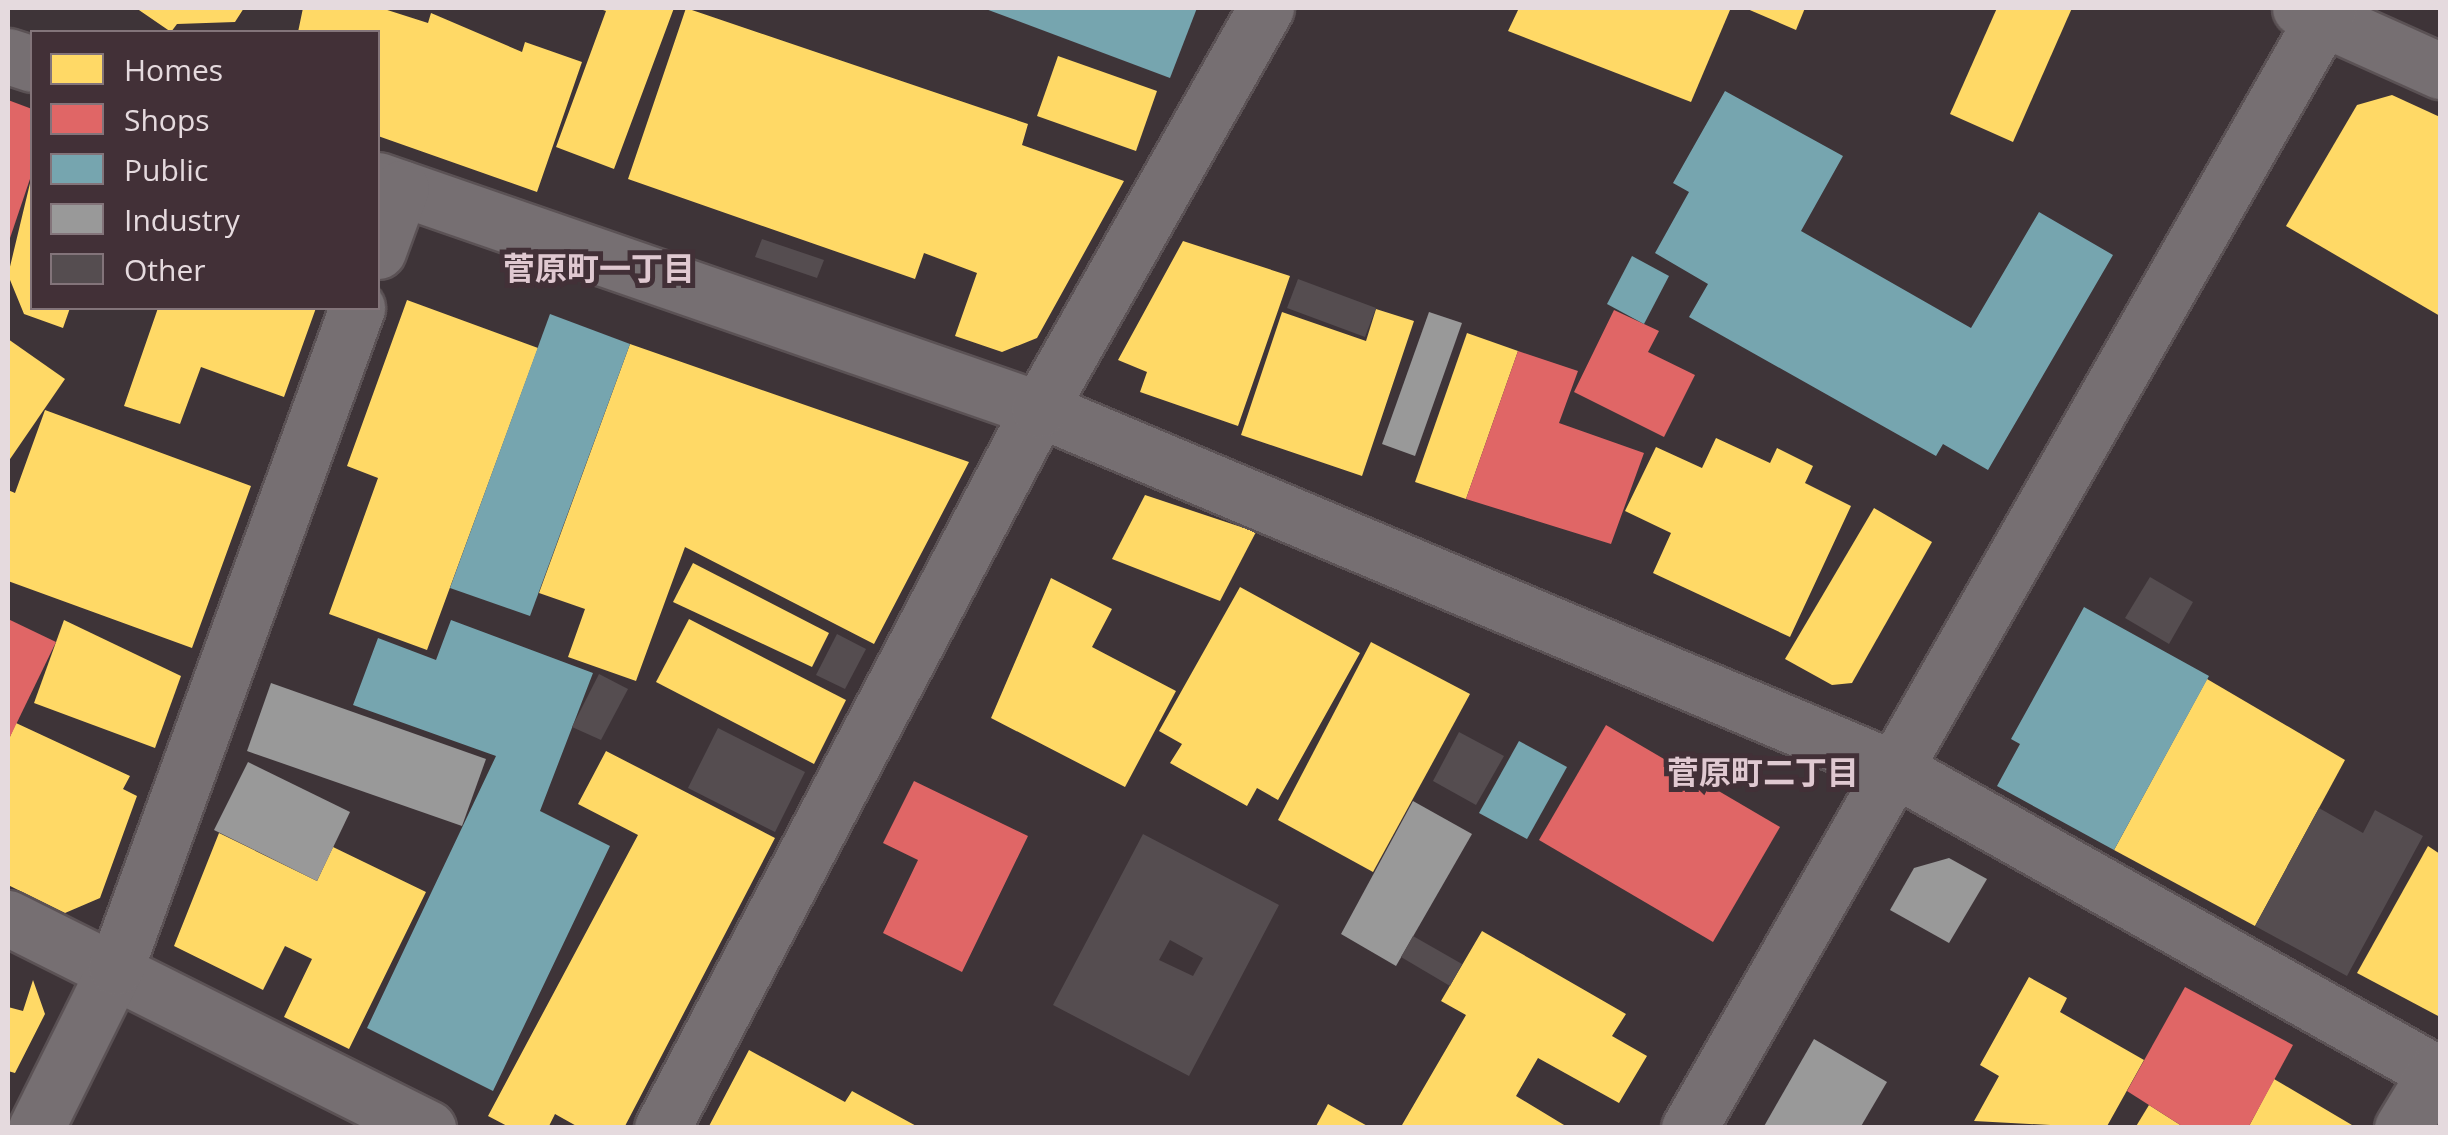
<!DOCTYPE html>
<html>
<head>
<meta charset="utf-8">
<style>
	body { margin:0 }
	#map { position:relative; width:2448px; height:1135px; overflow:hidden; background:#3e3438; font-family:"Open Sans","Noto Sans JP",sans-serif }
	div>[style] { position:absolute }
	.homes>* { inset:0; background:#ffd966 }
	.shops>* { inset:0; background:#e06666 }
	.public>* { inset:0; background:#76a5af }
	.industry>* { inset:0; background:#999 }
	.building>* { inset:0; background:#554d50 }
	.roads { filter:drop-shadow(2px 0 #5b5255) drop-shadow(-2px 0 #5b5255) drop-shadow(0 2px #5b5255) drop-shadow(0 -2px #5b5255) }
	.minor>* { height:55px; margin:-27.5px; padding:0 27.5px; transform-origin:27.5px; border-radius:27.5px; background:#766f72 }
	.tertiary>* { height:55px; margin:-27.5px; padding:0 27.5px; transform-origin:27.5px; border-radius:27.5px; background:#766f72 }
	span { translate:-50% -50%; white-space:nowrap; text-align:center; line-height:1.15; -webkit-text-stroke:10px #423037; paint-order:stroke }
	.neighbourhood-label { font-size:32px; color:#e0c9d1; font-weight:700 }
	.frame { position:absolute; inset:0; border:10px solid #e5dade; pointer-events:none }
	.legend { position:absolute; left:30px; top:30px; width:350px; height:280px; box-sizing:border-box; background:#423037; border:2px solid #83747a; margin:0; padding:12px 18px; list-style:none; font-size:30px; color:#e5dade }
	.legend li { display:flex; align-items:center; gap:20px; height:50px }
	.legend b { width:50px; border:2px solid #83747a }
</style>
</head>
<body>
<div id="map">
	<div class="homes">
		<div style="clip-path:polygon(136px 8px,244px 8px,235px 22px,177px 24px,171px 32px)"></div>
		<div style="clip-path:polygon(303px 8px,381px 8px,428px 23px,431px 13px,522px 52px,525px 42px,582px 62px,537px 192px,378px 136px,378px 32px,298px 32px)"></div>
		<div style="clip-path:polygon(597px 8px,674px 8px,614px 169px,556px 147px,606px 11px)"></div>
		<div style="clip-path:polygon(686px 8px,1028px 124px,1022px 145px,1124px 181px,1037px 338px,1002px 352px,955px 336px,977px 273px,924px 253px,915px 279px,628px 179px)"></div>
		<div style="clip-path:polygon(1519px 8px,1724px 8px,1730px 10px,1691px 102px,1508px 31px)"></div>
		<div style="clip-path:polygon(1745px 8px,1805px 8px,1796px 30px)"></div>
		<div style="clip-path:polygon(1997px 8px,2072px 8px,2013px 142px,1950px 114px)"></div>
		<div style="clip-path:polygon(1058px 56px,1157px 91px,1136px 151px,1037px 116px)"></div>
		<div style="clip-path:polygon(2392px 95px,2440px 117px,2440px 316px,2286px 226px,2357px 105px)"></div>
		<div style="clip-path:polygon(32px 175px,32px 308px,70px 308px,63px 328px,24px 314px,8px 275px)"></div>
		<div style="clip-path:polygon(1183px 241px,1290px 276px,1238px 426px,1140px 392px,1147px 372px,1118px 360px)"></div>
		<div style="clip-path:polygon(407px 300px,538px 348px,427px 650px,329px 614px,378px 478px,347px 466px)"></div>
		<div style="clip-path:polygon(158px 308px,316px 308px,284px 397px,201px 367px,180px 424px,124px 406px)"></div>
		<div style="clip-path:polygon(1376px 309px,1414px 321px,1362px 476px,1241px 435px,1282px 312px,1366px 341px)"></div>
		<div style="clip-path:polygon(1467px 333px,1518px 351px,1466px 499px,1415px 482px)"></div>
		<div style="clip-path:polygon(8px 339px,65px 379px,8px 462px)"></div>
		<div style="clip-path:polygon(630px 344px,969px 462px,874px 644px,685px 547px,636px 681px,568px 657px,585px 609px,539px 593px)"></div>
		<div style="clip-path:polygon(45px 410px,251px 486px,192px 648px,8px 581px,8px 490px,15px 493px)"></div>
		<div style="clip-path:polygon(1716px 438px,1770px 463px,1777px 448px,1813px 466px,1805px 483px,1851px 506px,1790px 637px,1653px 573px,1671px 533px,1625px 511px,1656px 447px,1702px 468px)"></div>
		<div style="clip-path:polygon(1145px 495px,1256px 532px,1220px 601px,1112px 559px)"></div>
		<div style="clip-path:polygon(1874px 508px,1932px 542px,1852px 683px,1832px 685px,1785px 659px)"></div>
		<div style="clip-path:polygon(693px 563px,829px 633px,812px 667px,673px 602px)"></div>
		<div style="clip-path:polygon(1051px 578px,1112px 609px,1092px 647px,1176px 691px,1125px 787px,991px 718px)"></div>
		<div style="clip-path:polygon(1240px 587px,1360px 653px,1278px 800px,1257px 788px,1247px 806px,1170px 763px,1182px 744px,1159px 731px)"></div>
		<div style="clip-path:polygon(689px 619px,846px 700px,814px 764px,656px 682px)"></div>
		<div style="clip-path:polygon(64px 620px,181px 676px,155px 748px,34px 703px)"></div>
		<div style="clip-path:polygon(1371px 642px,1470px 694px,1373px 872px,1278px 820px)"></div>
		<div style="clip-path:polygon(2207px 679px,2345px 760px,2255px 926px,2114px 850px)"></div>
		<div style="clip-path:polygon(16px 723px,130px 776px,123px 789px,137px 796px,100px 898px,65px 913px,8px 885px,8px 741px)"></div>
		<div style="clip-path:polygon(606px 751px,775px 838px,624px 1128px,580px 1128px,555px 1114px,548px 1128px,511px 1128px,488px 1116px,638px 835px,578px 804px)"></div>
		<div style="clip-path:polygon(219px 833px,317px 881px,333px 847px,426px 892px,349px 1049px,284px 1017px,312px 959px,285px 946px,263px 990px,174px 946px)"></div>
		<div style="clip-path:polygon(2428px 846px,2440px 854px,2440px 1017px,2357px 973px)"></div>
		<div style="clip-path:polygon(1482px 931px,1626px 1014px,1612px 1036px,1647px 1056px,1619px 1103px,1538px 1058px,1516px 1096px,1569px 1128px,1402px 1125px,1466px 1015px,1441px 1001px)"></div>
		<div style="clip-path:polygon(2029px 977px,2067px 998px,2060px 1012px,2144px 1060px,2106px 1128px,1974px 1121px,1999px 1076px,1980px 1065px)"></div>
		<div style="clip-path:polygon(33px 980px,45px 1014px,15px 1073px,8px 1071px,8px 1007px,23px 1011px)"></div>
		<div style="clip-path:polygon(749px 1050px,845px 1102px,852px 1091px,920px 1128px,708px 1128px)"></div>
		<div style="clip-path:polygon(2274px 1079px,2357px 1128px,2248px 1128px)"></div>
		<div style="clip-path:polygon(1328px 1104px,1371px 1128px,1315px 1128px)"></div>
		<div style="clip-path:polygon(2149px 1105px,2185px 1128px,2135px 1128px)"></div>
	</div>
	<div class="shops">
		<div style="clip-path:polygon(8px 100px,32px 109px,32px 173px,8px 244px)"></div>
		<div style="clip-path:polygon(1614px 310px,1659px 331px,1648px 352px,1695px 375px,1664px 437px,1574px 392px)"></div>
		<div style="clip-path:polygon(1518px 351px,1578px 371px,1559px 423px,1644px 453px,1611px 544px,1466px 499px)"></div>
		<div style="clip-path:polygon(8px 619px,56px 642px,8px 741px)"></div>
		<div style="clip-path:polygon(1606px 725px,1780px 827px,1713px 942px,1539px 840px)"></div>
		<div style="clip-path:polygon(914px 781px,1028px 836px,962px 972px,883px 933px,918px 860px,883px 843px)"></div>
		<div style="clip-path:polygon(2185px 987px,2293px 1045px,2248px 1128px,2185px 1128px,2127px 1091px)"></div>
	</div>
	<div class="public">
		<div style="clip-path:polygon(983px 8px,1197px 8px,1170px 78px)"></div>
		<div style="clip-path:polygon(1725px 91px,1843px 156px,1801px 231px,1971px 328px,2039px 212px,2113px 255px,1988px 470px,1943px 444px,1936px 456px,1689px 317px,1708px 284px,1655px 253px,1689px 192px,1673px 183px)"></div>
		<div style="clip-path:polygon(1632px 256px,1669px 276px,1644px 324px,1607px 304px)"></div>
		<div style="clip-path:polygon(550px 314px,630px 344px,530px 616px,450px 588px)"></div>
		<div style="clip-path:polygon(2084px 607px,2209px 676px,2114px 850px,1997px 786px,2020px 744px,2011px 739px)"></div>
		<div style="clip-path:polygon(451px 620px,593px 673px,540px 811px,610px 846px,493px 1091px,367px 1028px,496px 756px,353px 705px,378px 638px,436px 660px)"></div>
		<div style="clip-path:polygon(1519px 741px,1567px 767px,1527px 839px,1479px 813px)"></div>
	</div>
	<div class="industry">
		<div style="clip-path:polygon(1429px 312px,1462px 323px,1415px 456px,1382px 444px)"></div>
		<div style="clip-path:polygon(271px 683px,486px 759px,462px 826px,247px 751px)"></div>
		<div style="clip-path:polygon(248px 762px,350px 812px,317px 881px,214px 830px)"></div>
		<div style="clip-path:polygon(1413px 801px,1472px 834px,1396px 966px,1341px 934px)"></div>
		<div style="clip-path:polygon(1949px 858px,1987px 879px,1949px 943px,1890px 910px,1914px 868px)"></div>
		<div style="clip-path:polygon(1814px 1039px,1887px 1082px,1860px 1128px,1763px 1128px)"></div>
	</div>
	<div class="building">
		<div style="clip-path:polygon(762px 239px,824px 260px,817px 278px,755px 257px)"></div>
		<div style="clip-path:polygon(1298px 279px,1376px 308px,1365px 337px,1287px 308px)"></div>
		<div style="clip-path:polygon(2150px 577px,2193px 602px,2169px 644px,2125px 618px)"></div>
		<div style="clip-path:polygon(837px 634px,866px 649px,845px 689px,816px 675px)"></div>
		<div style="clip-path:polygon(599px 674px,628px 689px,601px 740px,572px 727px)"></div>
		<div style="clip-path:polygon(718px 728px,805px 772px,775px 832px,688px 788px)"></div>
		<div style="clip-path:polygon(1459px 732px,1504px 756px,1476px 805px,1433px 781px)"></div>
		<div style="clip-path:polygon(2319px 808px,2363px 833px,2375px 810px,2423px 836px,2347px 976px,2255px 926px)"></div>
		<div style="clip-path:polygon(evenodd,1143px 834px,1279px 905px,1189px 1076px,1053px 1005px,1143px 834px,1170px 940px,1203px 958px,1193px 976px,1159px 960px,1170px 940px)"></div>
		<div style="clip-path:polygon(1413px 936px,1462px 964px,1450px 986px,1401px 957px)"></div>
	</div>
	<div class="roads">
		<div class="minor">
			<div style="left:2300px;top:8px;width:154px;rotate:24.2deg"></div>
			<div style="left:8px;top:56px;width:25px;rotate:18deg"></div>
			<div style="left:378px;top:180px;width:700px;rotate:19.11deg"></div>
			<div style="left:1039px;top:409px;width:929px;rotate:22.81deg"></div>
			<div style="left:1895px;top:769px;width:625px;rotate:29.31deg"></div>
			<div style="left:378px;top:251px;width:67px;rotate:-69.9deg"></div>
			<div style="left:8px;top:918px;width:470px;rotate:26.6deg"></div>
			<div style="left:36px;top:1128px;width:180px;rotate:-63.6deg"></div>
			<div style="left:116px;top:967px;width:702px;rotate:-69.91deg"></div>
			<div style="left:662px;top:1128px;width:812px;rotate:-62.33deg"></div>
			<div style="left:1039px;top:409px;width:461px;rotate:-60.5deg"></div>
			<div style="left:2402px;top:1128px;width:66px;rotate:-58.7deg"></div>
		</div>
		<div class="tertiary">
			<div style="left:1689px;top:1128px;width:1290px;rotate:-60.26deg"></div>
		</div>
	</div>
	<div class="neighbourhood-label">
		<span style="left:599px;top:268px">菅原町一丁目</span>
		<span style="left:1763px;top:772px">菅原町二丁目</span>
	</div>
	<div class="frame"></div>
	<ul class="legend">
	<li><b style="height:28px;background:#ffd966"></b>Homes</li>
	<li><b style="height:28px;background:#e06666"></b>Shops</li>
	<li><b style="height:28px;background:#76a5af"></b>Public</li>
	<li><b style="height:28px;background:#999"></b>Industry</li>
	<li><b style="height:28px;background:#554d50"></b>Other</li>
	</ul>
</div>
</body>
</html>
